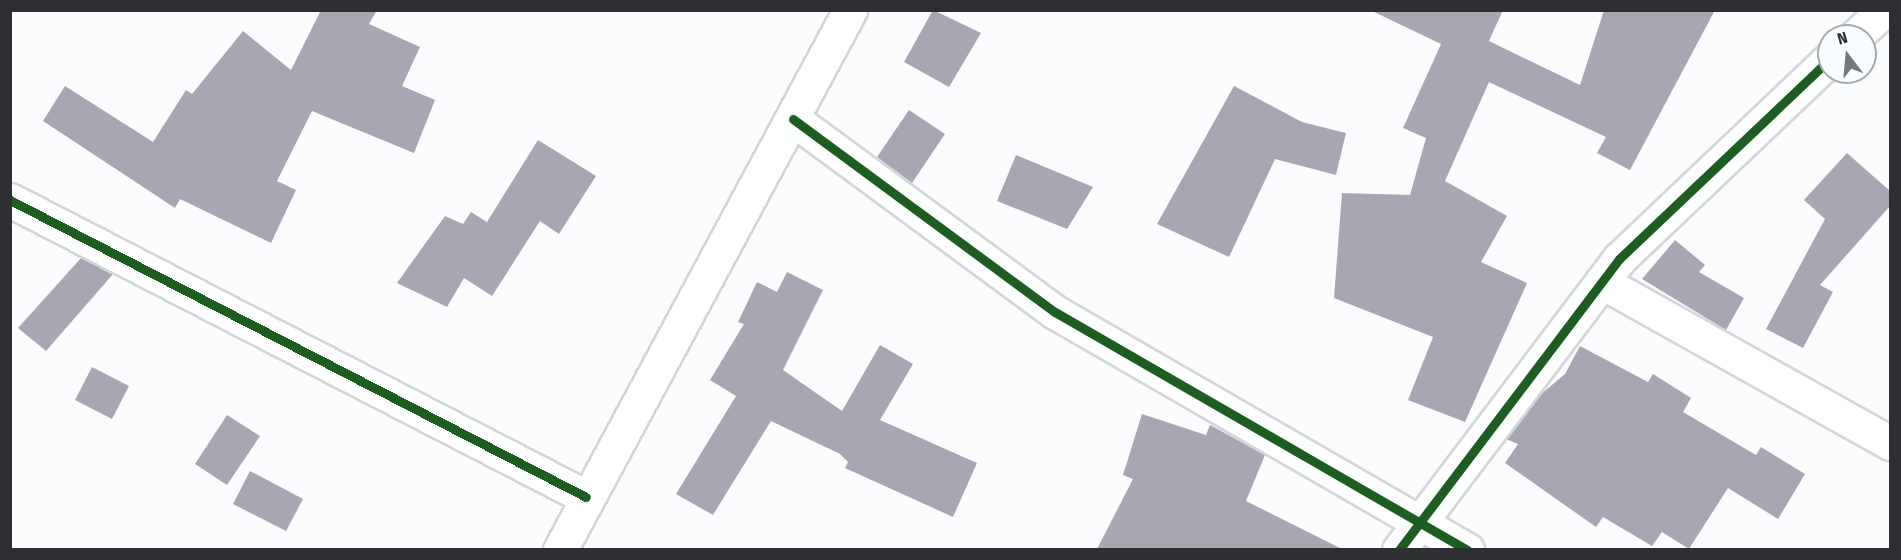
<!DOCTYPE html>
<html>
<head>
<meta charset="utf-8">
<style>
	body { margin:0 }
	#map { position:relative; width:1901px; height:560px; overflow:hidden; background:#fafcfe; font-family:"Fira Sans Condensed",sans-serif }
	div>[style] { position:absolute }
	.building>* { inset:0; background:#a7a7b4 }
	.roads { filter:drop-shadow(2px 0 #d4d6d8) drop-shadow(-2px 0 #d4d6d8) drop-shadow(0 2px #d4d6d8) drop-shadow(0 -2px #d4d6d8) }
	.minor>* { height:33px; margin:-16.5px; padding:0 16.5px; transform-origin:16.5px; border-radius:16.5px; background:#feffff }
	.cycleway>* { height:9px; margin:-4.5px; padding:0 4.5px; transform-origin:4.5px; border-radius:4.5px; background:#1b5e20 }
	span { translate:-50% -50%; white-space:nowrap; text-align:center; line-height:1.15; -webkit-text-stroke:6px #f9fcff; paint-order:stroke }
	.frame { position:absolute; inset:0; border:12px solid #2d2f32; pointer-events:none }
	.north { position:absolute; left:1817px; top:24px; width:60px; height:60px; box-sizing:border-box; background:#f9fcff; border:2px solid #a7aaad; border-radius:50%; rotate:344deg; font-size:16px; font-weight:700; line-height:24px; text-align:center; color:#2d2f32 }
	.north::after { content:''; display:block; margin:auto; width:21px; height:27px; background:#757779; clip-path:polygon(50% 0,100% 100%,50% 72%,0 100%) }
</style>
</head>
<body>
<div id="map">
	<div class="building">
		<div style="clip-path:polygon(321px 10px,377px 10px,369px 24px,420px 47px,402px 86px,435px 100px,414px 153px,312px 111px,277px 181px,296px 190px,271px 243px,180px 199px,175px 208px,43px 121px,65px 86px,153px 142px,186px 90px,192px 94px,243px 31px,291px 70px)"></div>
		<div style="clip-path:polygon(933px 10px,981px 33px,949px 87px,904px 62px)"></div>
		<div style="clip-path:polygon(1370px 10px,1503px 10px,1489px 41px,1580px 85px,1604px 10px,1715px 10px,1630px 170px,1597px 153px,1606px 137px,1489px 82px,1445px 181px,1507px 216px,1481px 262px,1527px 283px,1465px 422px,1408px 400px,1433px 337px,1334px 298px,1342px 193px,1410px 195px,1426px 138px,1403px 128px,1441px 44px)"></div>
		<div style="clip-path:polygon(1234px 86px,1302px 122px,1346px 133px,1336px 175px,1275px 159px,1229px 257px,1157px 224px)"></div>
		<div style="clip-path:polygon(909px 110px,945px 134px,912px 183px,877px 157px)"></div>
		<div style="clip-path:polygon(538px 140px,596px 176px,559px 234px,540px 221px,492px 296px,464px 278px,447px 307px,397px 283px,445px 216px,463px 224px,471px 212px,487px 222px)"></div>
		<div style="clip-path:polygon(1847px 153px,1890px 191px,1890px 206px,1820px 285px,1833px 292px,1803px 348px,1766px 329px,1825px 219px,1804px 200px)"></div>
		<div style="clip-path:polygon(1016px 155px,1093px 187px,1067px 229px,997px 201px)"></div>
		<div style="clip-path:polygon(1675px 240px,1705px 265px,1699px 272px,1744px 298px,1726px 330px,1642px 279px)"></div>
		<div style="clip-path:polygon(81px 258px,113px 274px,46px 351px,18px 328px)"></div>
		<div style="clip-path:polygon(787px 272px,823px 290px,783px 370px,842px 411px,880px 345px,913px 364px,880px 420px,977px 463px,953px 517px,845px 468px,848px 462px,840px 454px,771px 421px,713px 515px,676px 494px,736px 396px,710px 380px,744px 324px,738px 322px,757px 282px,777px 292px)"></div>
		<div style="clip-path:polygon(1580px 346px,1648px 382px,1653px 374px,1691px 398px,1683px 412px,1756px 455px,1761px 447px,1805px 474px,1778px 519px,1728px 488px,1689px 549px,1662px 532px,1652px 546px,1603px 517px,1596px 527px,1505px 463px,1518px 444px,1506px 439px,1540px 395px,1565px 374px)"></div>
		<div style="clip-path:polygon(92px 367px,129px 386px,112px 419px,75px 400px)"></div>
		<div style="clip-path:polygon(1142px 414px,1206px 435px,1210px 425px,1265px 455px,1246px 501px,1342px 549px,1097px 549px,1133px 479px,1123px 475px)"></div>
		<div style="clip-path:polygon(227px 415px,260px 436px,227px 485px,195px 464px)"></div>
		<div style="clip-path:polygon(250px 471px,303px 499px,286px 531px,233px 504px)"></div>
	</div>
	<div class="roads">
		<div class="minor">
			<div style="left:1856px;top:36px;width:38px;rotate:-43deg"></div>
			<div style="left:793px;top:119px;width:325px;rotate:36.4deg"></div>
			<div style="left:1055px;top:312px;width:476px;rotate:30deg"></div>
			<div style="left:10px;top:200px;width:648px;rotate:27.28deg"></div>
			<div style="left:1602px;top:282px;width:330px;rotate:29.2deg"></div>
			<div style="left:560px;top:550px;width:613px;rotate:-61.76deg"></div>
			<div style="left:1399px;top:550px;width:365px;rotate:-52.9deg"></div>
			<div style="left:1619px;top:259px;width:289px;rotate:-43.5deg"></div>
		</div>
	</div>
	<div class="cycleway">
		<div style="left:793px;top:119px;width:325px;rotate:36.4deg"></div>
		<div style="left:1055px;top:312px;width:476px;rotate:30deg"></div>
		<div style="left:10px;top:200px;width:648px;rotate:27.28deg"></div>
		<div style="left:1399px;top:550px;width:365px;rotate:-52.9deg"></div>
		<div style="left:1619px;top:259px;width:289px;rotate:-43.5deg"></div>
	</div>
	<div class="frame"></div>
	<div class="north">N</div>
</div>
</body>
</html>
